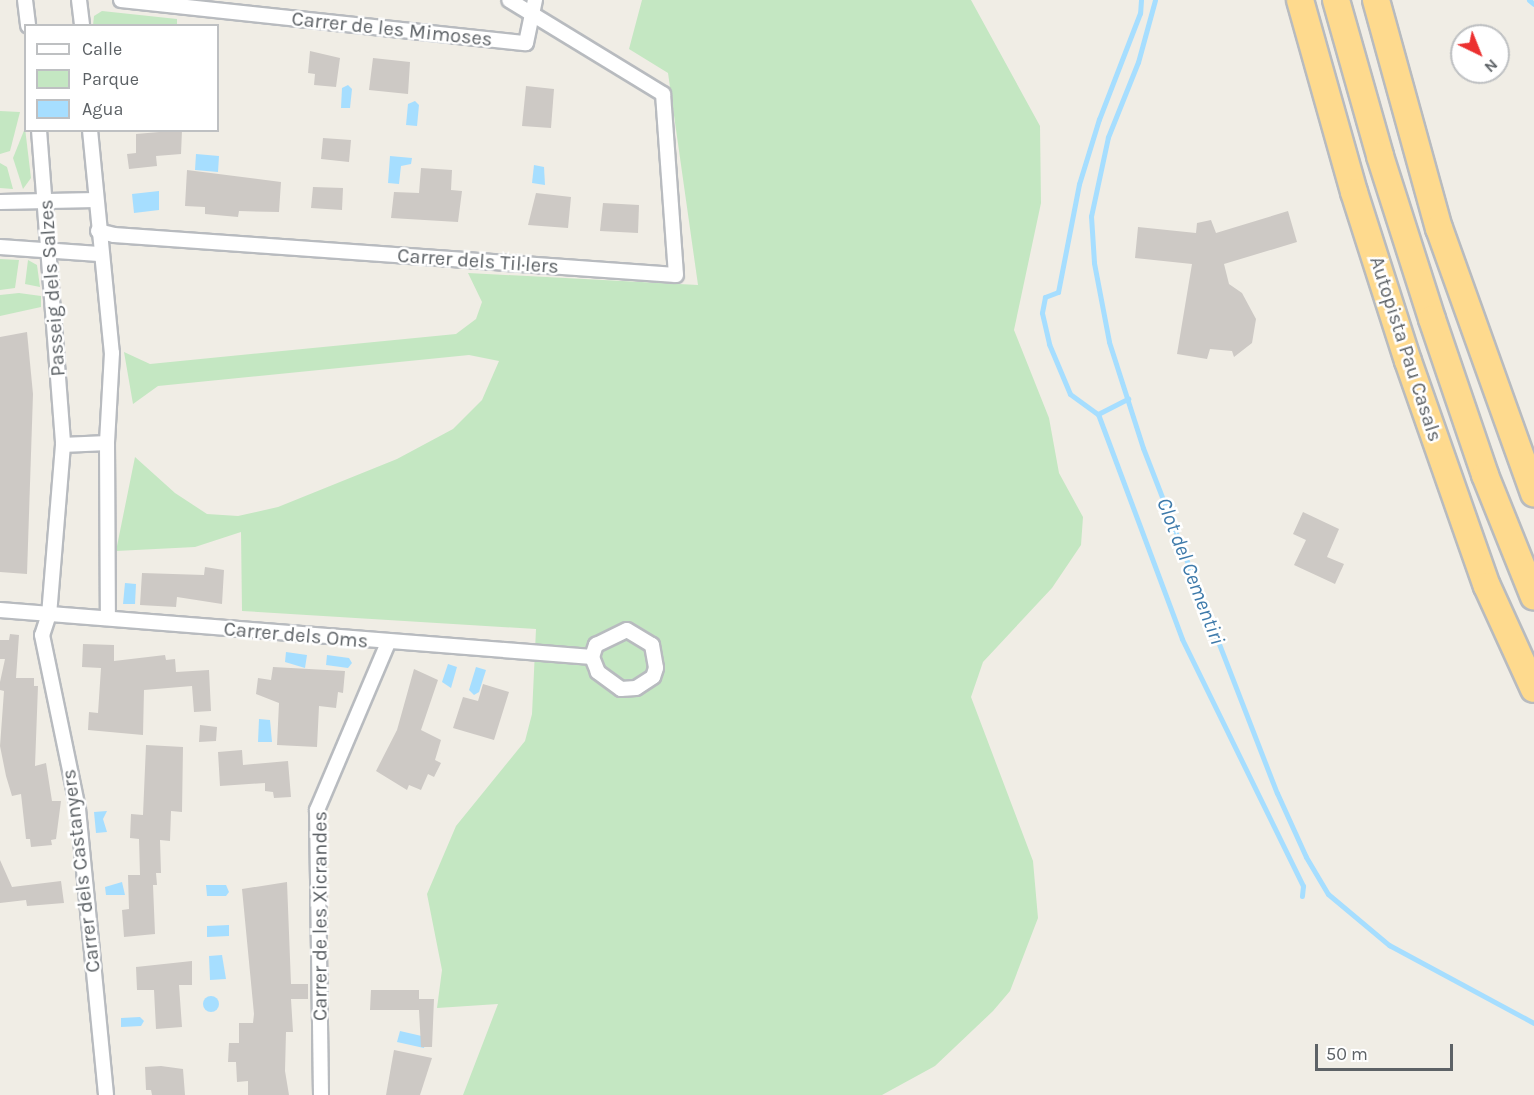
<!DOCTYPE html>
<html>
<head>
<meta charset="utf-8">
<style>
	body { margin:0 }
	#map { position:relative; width:1534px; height:1095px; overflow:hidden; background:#f0ede5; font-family:Karla,sans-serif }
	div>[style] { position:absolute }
	.green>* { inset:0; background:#c4e7c2 }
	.water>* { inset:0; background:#a6deff }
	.round { border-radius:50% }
	.stream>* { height:5px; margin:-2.5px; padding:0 2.5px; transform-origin:2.5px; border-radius:2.5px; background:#a6deff }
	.building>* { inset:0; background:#cdc9c5 }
	.roads { filter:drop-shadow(2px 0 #b8bbbf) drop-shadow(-2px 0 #b8bbbf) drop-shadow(0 2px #b8bbbf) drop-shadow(0 -2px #b8bbbf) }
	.street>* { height:14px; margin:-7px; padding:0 7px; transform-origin:7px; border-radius:7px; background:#fff }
	.highway>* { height:26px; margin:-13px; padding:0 13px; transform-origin:13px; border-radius:13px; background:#feda8e }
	span { translate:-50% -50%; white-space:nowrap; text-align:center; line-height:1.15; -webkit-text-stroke:5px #fff; paint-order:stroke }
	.street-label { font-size:20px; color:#5d6266 }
	.water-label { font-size:21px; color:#3e7aaa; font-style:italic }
	.legend { position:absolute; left:24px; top:24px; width:195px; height:108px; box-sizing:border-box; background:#fff; border:2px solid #bec0c2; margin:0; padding:8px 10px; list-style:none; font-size:18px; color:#5d6266 }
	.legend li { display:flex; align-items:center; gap:12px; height:30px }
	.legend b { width:30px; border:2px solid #bec0c2 }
	.north { position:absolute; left:1450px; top:24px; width:60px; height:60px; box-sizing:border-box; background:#fff; border:2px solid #bec0c2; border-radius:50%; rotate:137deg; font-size:16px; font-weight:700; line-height:24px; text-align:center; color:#5d6266 }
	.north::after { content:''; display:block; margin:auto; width:21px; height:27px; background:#ec3130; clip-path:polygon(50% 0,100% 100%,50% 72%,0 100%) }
	.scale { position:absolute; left:1315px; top:1044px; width:138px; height:27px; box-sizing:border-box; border:3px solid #5d6266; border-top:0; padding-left:8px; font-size:18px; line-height:21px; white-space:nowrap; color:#5d6266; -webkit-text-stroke:4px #fff; paint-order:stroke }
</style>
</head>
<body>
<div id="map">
	<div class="green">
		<div style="clip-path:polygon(642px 0,971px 0,1040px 126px,1041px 203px,1014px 330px,1049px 418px,1059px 473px,1083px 517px,1081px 545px,1052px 588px,983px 662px,971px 697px,1033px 861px,1038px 918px,1010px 991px,993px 1011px,935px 1066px,882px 1095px,463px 1095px,498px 1004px,437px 1008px,442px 970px,427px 894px,456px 826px,525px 741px,532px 714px,536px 629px,242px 611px,241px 532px,195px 547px,116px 551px,135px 457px,175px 493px,207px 514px,238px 516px,278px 507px,397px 459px,453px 429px,482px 400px,499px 361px,469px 355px,158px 386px,133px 404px,124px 352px,150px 364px,456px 334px,476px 319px,482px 302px,468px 273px,698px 285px,668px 73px,629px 49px)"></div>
		<div style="clip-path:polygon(102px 11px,177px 19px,177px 25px,93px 25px,94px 16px)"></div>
		<div style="clip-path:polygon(0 111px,20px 112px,10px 151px,0 154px)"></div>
		<div style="clip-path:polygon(25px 128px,31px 178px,23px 189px,13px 158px)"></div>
		<div style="clip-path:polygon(0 163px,7px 167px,13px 189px,0 188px)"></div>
		<div style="clip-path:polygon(0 259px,19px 260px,15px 288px,0 290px)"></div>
		<div style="clip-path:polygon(28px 260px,37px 265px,40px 287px,25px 284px)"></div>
		<div style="clip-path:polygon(19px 293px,41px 296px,41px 307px,0 316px,0 295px)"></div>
	</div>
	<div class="water">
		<div style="clip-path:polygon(348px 85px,352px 89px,350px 108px,341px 108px,342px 88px)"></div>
		<div style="clip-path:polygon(415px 101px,419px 105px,417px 126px,406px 125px,408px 104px)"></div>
		<div style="clip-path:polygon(196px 154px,219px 156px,218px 172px,195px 170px)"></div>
		<div style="clip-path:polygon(390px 156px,412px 158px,411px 164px,401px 166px,399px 184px,388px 183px)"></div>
		<div style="clip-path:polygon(534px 165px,544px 167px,545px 185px,532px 183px)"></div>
		<div style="clip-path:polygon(159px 191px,159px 210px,134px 213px,132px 194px)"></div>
		<div style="clip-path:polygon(125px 583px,136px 584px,135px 604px,123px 604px)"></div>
		<div style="clip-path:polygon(286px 652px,307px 655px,305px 668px,285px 662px)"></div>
		<div style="clip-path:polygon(327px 655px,349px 658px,352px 663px,348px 668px,326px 665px)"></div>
		<div style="clip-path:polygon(448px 664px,457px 667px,451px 688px,442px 682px)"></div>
		<div style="clip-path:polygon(476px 667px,486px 670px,479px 692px,474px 695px,469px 690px)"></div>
		<div style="clip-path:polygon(259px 719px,270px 720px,272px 742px,258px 742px)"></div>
		<div style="clip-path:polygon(107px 811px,103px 819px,107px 832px,96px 833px,94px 812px)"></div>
		<div style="clip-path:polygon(122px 882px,125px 895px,106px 895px,105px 887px)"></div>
		<div style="clip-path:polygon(206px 885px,226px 885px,229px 892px,226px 896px,207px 896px)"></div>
		<div style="clip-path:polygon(229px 925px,229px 936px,207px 937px,207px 926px)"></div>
		<div style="clip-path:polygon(222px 955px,226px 979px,210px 980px,209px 956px)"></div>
		<div class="round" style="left:203px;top:996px;width:16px;height:16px"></div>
		<div style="clip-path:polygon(140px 1017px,144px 1021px,141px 1026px,121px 1027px,121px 1018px)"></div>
		<div style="clip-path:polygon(400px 1031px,426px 1037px,424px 1048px,397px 1042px)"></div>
	</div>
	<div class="stream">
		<div style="left:1141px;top:0;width:13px;rotate:94deg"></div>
		<div style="left:1140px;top:13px;width:114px;rotate:111.1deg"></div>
		<div style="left:1099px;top:119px;width:68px;rotate:107.1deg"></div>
		<div style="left:1079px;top:184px;width:110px;rotate:101deg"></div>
		<div style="left:1058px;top:292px;width:14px;rotate:159deg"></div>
		<div style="left:1045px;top:297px;width:16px;rotate:101deg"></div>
		<div style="left:1042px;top:313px;width:32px;rotate:77deg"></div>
		<div style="left:1049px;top:344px;width:54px;rotate:67.2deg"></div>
		<div style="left:1070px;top:394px;width:34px;rotate:36deg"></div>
		<div style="left:1098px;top:414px;width:240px;rotate:69.5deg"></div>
		<div style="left:1182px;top:639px;width:275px;rotate:63.9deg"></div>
		<div style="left:1303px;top:886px;width:10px;rotate:96deg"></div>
		<div style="left:1155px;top:0;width:64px;rotate:105.3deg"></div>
		<div style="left:1138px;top:62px;width:81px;rotate:111.8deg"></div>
		<div style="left:1108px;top:137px;width:81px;rotate:102.1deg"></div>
		<div style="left:1091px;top:216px;width:47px;rotate:86.3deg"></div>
		<div style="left:1094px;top:263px;width:80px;rotate:79.2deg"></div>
		<div style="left:1109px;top:342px;width:111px;rotate:72.2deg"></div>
		<div style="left:1143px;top:448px;width:370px;rotate:68.8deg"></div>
		<div style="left:1277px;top:793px;width:70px;rotate:65.6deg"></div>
		<div style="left:1306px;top:857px;width:43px;rotate:59.3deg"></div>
		<div style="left:1328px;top:894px;width:80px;rotate:39.9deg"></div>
		<div style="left:1389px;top:945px;width:165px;rotate:28.3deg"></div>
		<div style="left:1529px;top:0;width:6px;rotate:39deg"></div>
		<div style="left:1098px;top:414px;width:34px;rotate:-27deg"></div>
	</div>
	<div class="building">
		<div style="clip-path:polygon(310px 51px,340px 58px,336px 87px,314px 85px,315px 74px,308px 73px)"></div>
		<div style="clip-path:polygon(373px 58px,410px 62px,408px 94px,369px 90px)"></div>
		<div style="clip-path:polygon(526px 86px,554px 89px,551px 128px,522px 126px)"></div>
		<div style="clip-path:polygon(182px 130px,181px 154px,156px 156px,157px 166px,129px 169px,127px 154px,136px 153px,136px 134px)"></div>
		<div style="clip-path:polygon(323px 138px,351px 140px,349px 162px,321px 159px)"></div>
		<div style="clip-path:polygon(421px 168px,452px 170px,451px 190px,462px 191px,458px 222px,391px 218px,394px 192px,419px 193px)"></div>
		<div style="clip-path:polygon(187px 170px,281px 182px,279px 212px,239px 211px,238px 217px,205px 214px,205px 207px,185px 206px)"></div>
		<div style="clip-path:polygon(313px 187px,343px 188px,342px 210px,311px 208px)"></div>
		<div style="clip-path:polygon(536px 193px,571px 197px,568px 228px,528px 225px)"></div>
		<div style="clip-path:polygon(603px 203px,639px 205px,638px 233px,600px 231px)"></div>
		<div style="clip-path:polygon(1288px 211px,1297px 242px,1224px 264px,1229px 284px,1242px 293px,1256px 319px,1252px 343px,1234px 357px,1232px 351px,1210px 349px,1207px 359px,1177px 354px,1192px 264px,1135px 258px,1138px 227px,1196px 233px,1197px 223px,1211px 220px,1216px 233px)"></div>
		<div style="clip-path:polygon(27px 332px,33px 394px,27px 574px,0 572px,0 337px)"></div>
		<div style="clip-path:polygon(1303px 512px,1339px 529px,1327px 557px,1344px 564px,1335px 584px,1294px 565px,1306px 540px,1293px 534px)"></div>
		<div style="clip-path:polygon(205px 567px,224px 570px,222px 604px,177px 597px,176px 607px,140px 605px,142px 573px,204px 575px)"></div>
		<div style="clip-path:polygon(10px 634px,19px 635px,16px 678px,34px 678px,34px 686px,38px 686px,35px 766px,46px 763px,52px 801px,61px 801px,56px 839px,51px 840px,52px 845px,31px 847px,30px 839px,26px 839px,21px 794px,12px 796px,6px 776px,0 746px,4px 691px,0 690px,0 682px,5px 659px,0 659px,0 640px,9px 640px)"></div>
		<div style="clip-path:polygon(83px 644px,114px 645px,114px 661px,165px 655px,166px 660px,175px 659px,176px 672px,209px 670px,211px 711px,194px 712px,192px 686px,144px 690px,143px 735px,88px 730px,89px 712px,98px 713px,101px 668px,82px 667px)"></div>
		<div style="clip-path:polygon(273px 667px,345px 671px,343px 693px,338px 692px,336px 708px,319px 706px,317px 747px,277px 745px,279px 703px,256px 694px,258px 678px,271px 680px)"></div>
		<div style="clip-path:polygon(414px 669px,438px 680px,421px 730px,441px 740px,435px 760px,441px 763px,434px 777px,428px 774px,421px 790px,409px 785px,407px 790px,376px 771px,397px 730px)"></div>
		<div style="clip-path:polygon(483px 684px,509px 692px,494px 740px,453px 728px,463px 697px,478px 701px)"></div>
		<div style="clip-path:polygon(200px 725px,217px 727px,216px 741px,199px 742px)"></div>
		<div style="clip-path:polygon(146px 745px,183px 747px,182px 812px,171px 811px,170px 841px,160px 840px,161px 873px,156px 873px,157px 885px,153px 885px,155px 934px,124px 937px,122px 910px,129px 909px,128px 875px,140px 875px,139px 839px,130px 838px,131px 814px,143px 815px)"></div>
		<div style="clip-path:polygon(242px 750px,243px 765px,288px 761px,291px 797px,274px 798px,273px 792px,265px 791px,265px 783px,220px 786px,218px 752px)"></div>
		<div style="clip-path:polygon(0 860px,12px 887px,61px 881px,64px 903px,27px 906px,26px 900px,0 903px)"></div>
		<div style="clip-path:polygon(287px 882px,291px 984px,308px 984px,308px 999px,291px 999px,293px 1032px,286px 1032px,285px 1071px,289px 1095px,248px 1095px,248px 1081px,237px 1082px,236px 1062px,228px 1062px,229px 1043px,239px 1043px,239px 1023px,253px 1023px,254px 1014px,242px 889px)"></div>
		<div style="clip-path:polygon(192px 961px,192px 985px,179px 985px,182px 1027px,156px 1029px,154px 990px,137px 990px,136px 967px)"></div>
		<div style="clip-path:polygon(371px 990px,419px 990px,419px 999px,434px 999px,432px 1047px,421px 1047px,419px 1010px,370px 1010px)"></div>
		<div style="clip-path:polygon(394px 1050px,432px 1058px,420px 1095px,386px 1095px)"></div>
		<div style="clip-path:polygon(161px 1066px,183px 1069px,185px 1095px,152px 1095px,151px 1090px,146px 1090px,145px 1067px)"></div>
	</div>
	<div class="roads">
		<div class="street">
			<div style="left:25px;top:0;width:26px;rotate:83deg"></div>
			<div style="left:79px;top:0;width:26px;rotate:83deg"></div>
			<div style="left:121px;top:0;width:407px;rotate:6.1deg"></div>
			<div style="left:526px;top:43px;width:44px;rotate:-78.2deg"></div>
			<div style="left:39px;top:130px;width:316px;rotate:85.6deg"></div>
			<div style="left:63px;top:445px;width:170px;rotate:94.7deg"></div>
			<div style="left:49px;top:614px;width:22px;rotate:108deg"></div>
			<div style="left:42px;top:635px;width:178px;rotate:78.3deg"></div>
			<div style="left:78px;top:809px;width:287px;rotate:84.4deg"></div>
			<div style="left:90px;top:130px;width:224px;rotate:84.4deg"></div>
			<div style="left:112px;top:353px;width:90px;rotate:93.2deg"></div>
			<div style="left:107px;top:443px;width:175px;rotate:89.7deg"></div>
			<div style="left:0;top:202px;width:96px;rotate:-1.2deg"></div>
			<div style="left:98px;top:231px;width:16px;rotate:14deg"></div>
			<div style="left:114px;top:235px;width:563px;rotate:4.07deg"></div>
			<div style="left:676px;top:275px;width:181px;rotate:-94.1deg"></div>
			<div style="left:663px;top:94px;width:180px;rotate:-148.6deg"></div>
			<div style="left:0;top:247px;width:99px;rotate:4deg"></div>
			<div style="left:63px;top:445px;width:44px;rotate:-2.6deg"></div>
			<div style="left:0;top:610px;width:594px;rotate:4.54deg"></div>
			<div style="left:627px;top:630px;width:29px;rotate:31deg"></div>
			<div style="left:652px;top:645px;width:23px;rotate:80deg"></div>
			<div style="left:656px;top:668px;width:9px;rotate:108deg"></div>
			<div style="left:653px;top:677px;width:20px;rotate:147deg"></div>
			<div style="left:636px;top:688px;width:15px;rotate:176deg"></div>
			<div style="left:621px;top:689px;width:29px;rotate:-144deg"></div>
			<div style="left:598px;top:672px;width:16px;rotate:-112deg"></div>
			<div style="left:592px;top:657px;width:13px;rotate:-72deg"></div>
			<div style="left:596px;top:645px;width:34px;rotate:-26deg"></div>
			<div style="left:321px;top:1095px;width:285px;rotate:-90.8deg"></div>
			<div style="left:317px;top:810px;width:181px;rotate:-67deg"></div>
		</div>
		<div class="highway">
			<div style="left:1300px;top:0;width:199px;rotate:74.3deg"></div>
			<div style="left:1354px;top:192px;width:177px;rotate:72.3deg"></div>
			<div style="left:1408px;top:361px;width:238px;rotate:70.7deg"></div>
			<div style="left:1487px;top:586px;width:113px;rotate:65.5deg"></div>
			<div style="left:1336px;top:0;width:162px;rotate:74.2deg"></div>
			<div style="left:1380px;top:156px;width:171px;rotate:72.3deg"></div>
			<div style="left:1432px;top:319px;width:165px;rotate:71.2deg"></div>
			<div style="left:1485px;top:475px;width:131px;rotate:68.1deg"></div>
			<div style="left:1376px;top:0;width:237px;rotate:74.6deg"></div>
			<div style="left:1439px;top:228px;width:282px;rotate:70.3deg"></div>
		</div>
	</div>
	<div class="street-label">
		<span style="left:392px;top:29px;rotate:6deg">Carrer de les Mimoses</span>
		<span style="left:478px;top:261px;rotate:4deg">Carrer dels Til·lers</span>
		<span style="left:52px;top:288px;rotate:-94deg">Passeig dels Salzes</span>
		<span style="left:1406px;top:349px;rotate:72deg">Autopista Pau Casals</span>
		<span style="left:296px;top:635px;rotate:5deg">Carrer dels Oms</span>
		<span style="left:81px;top:871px;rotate:-97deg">Carrer dels Castanyers</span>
		<span style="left:320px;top:916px;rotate:-90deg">Carrer de les Xicrandes</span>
	</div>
	<div class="water-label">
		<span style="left:1191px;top:571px;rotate:69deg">Clot del Cementiri</span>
	</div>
	<ul class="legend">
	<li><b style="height:8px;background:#fff"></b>Calle</li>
	<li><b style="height:16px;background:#c4e7c2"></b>Parque</li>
	<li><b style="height:16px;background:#a6deff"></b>Agua</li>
	</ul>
	<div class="north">N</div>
	<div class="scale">50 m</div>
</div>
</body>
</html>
